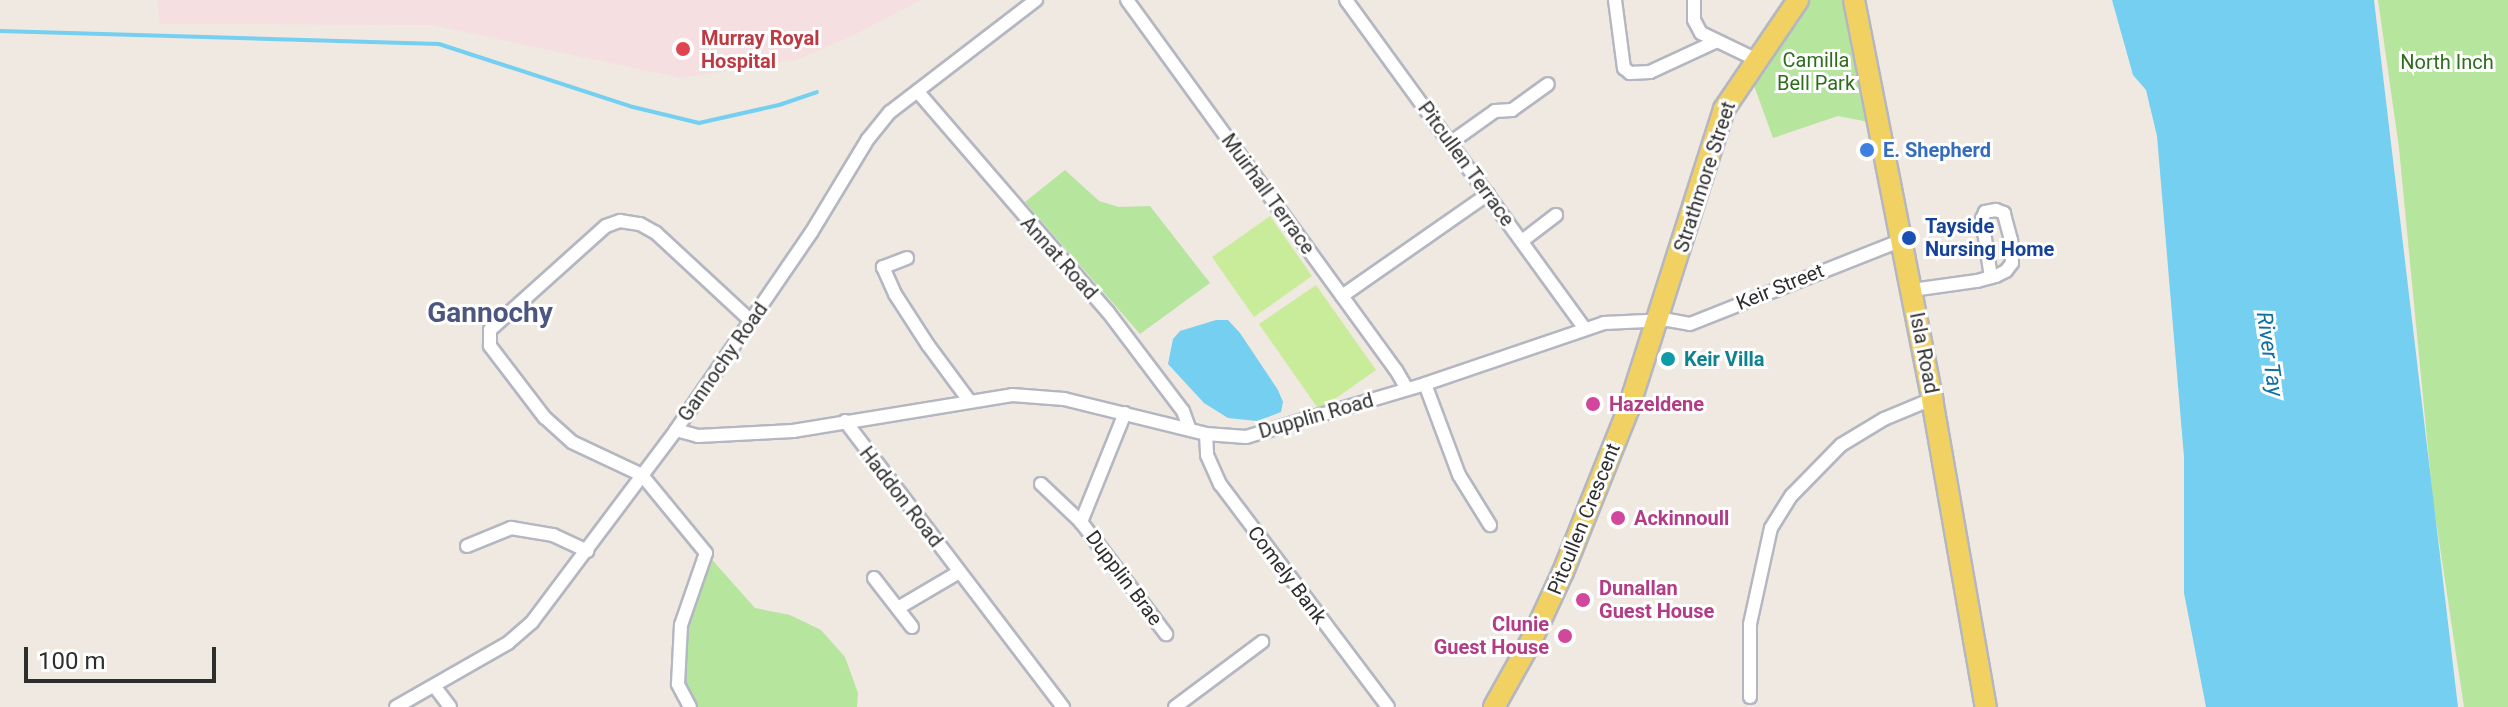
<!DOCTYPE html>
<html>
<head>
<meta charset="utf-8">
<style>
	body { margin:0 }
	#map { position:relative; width:2508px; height:707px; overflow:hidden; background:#efe9e1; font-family:Roboto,sans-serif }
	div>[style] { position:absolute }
	.medical>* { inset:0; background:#f5dfe0 }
	.green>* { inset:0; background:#b6e59e }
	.pitch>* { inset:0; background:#c9ec9a }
	.water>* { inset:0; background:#75cff0 }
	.stream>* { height:4px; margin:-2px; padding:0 2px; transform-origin:2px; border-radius:2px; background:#75cff0 }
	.roads { filter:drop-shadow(2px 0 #b4b7c1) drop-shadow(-2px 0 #b4b7c1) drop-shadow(0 2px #b4b7c1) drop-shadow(0 -2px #b4b7c1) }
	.minor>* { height:12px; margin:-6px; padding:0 6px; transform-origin:6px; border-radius:6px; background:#fff }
	.primary>* { height:20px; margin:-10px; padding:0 10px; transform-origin:10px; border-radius:10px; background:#f2d163 }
	.dots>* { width:22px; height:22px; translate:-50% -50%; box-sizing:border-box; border:4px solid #fff; border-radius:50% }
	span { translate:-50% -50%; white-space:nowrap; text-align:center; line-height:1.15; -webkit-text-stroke:6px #fff; paint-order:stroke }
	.health-label { font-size:20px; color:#be3a42; font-weight:700 }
	.left { translate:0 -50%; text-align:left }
	.park-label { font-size:20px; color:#2c6e1b }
	.shop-label { font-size:20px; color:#366cbe; font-weight:700 }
	.street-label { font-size:20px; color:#2e2e2e }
	.transit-label { font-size:20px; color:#164399; font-weight:700 }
	.culture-label { font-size:20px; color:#0d838f; font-weight:700 }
	.hotel-label { font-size:20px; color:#b23c85; font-weight:700 }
	.right { translate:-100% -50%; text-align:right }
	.water-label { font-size:22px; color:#0d6fa3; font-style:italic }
	.district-label { font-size:28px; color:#4d5680; font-weight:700 }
	.scale { position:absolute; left:24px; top:647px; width:192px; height:36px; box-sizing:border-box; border:4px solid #2e2e2e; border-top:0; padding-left:10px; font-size:24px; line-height:28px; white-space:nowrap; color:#2e2e2e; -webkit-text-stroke:6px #fff; paint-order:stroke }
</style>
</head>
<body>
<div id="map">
	<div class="medical">
		<div style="clip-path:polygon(157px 0,921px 0,850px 37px,796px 60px,681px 78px,432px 25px,160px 24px)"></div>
	</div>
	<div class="green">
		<div style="clip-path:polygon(1808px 0,1850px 0,1874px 123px,1838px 116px,1773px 138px,1752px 80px)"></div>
		<div style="clip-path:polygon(2378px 0,2508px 0,2508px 707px,2464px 707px,2433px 501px,2399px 148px)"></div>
		<div style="clip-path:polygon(1065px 170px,1099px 201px,1119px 207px,1150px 206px,1210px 283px,1140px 334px,1025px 202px)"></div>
		<div style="clip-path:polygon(706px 553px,755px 608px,790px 615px,821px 630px,845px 657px,858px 693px,857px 707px,690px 707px,678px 684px,681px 625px)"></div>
	</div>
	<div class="pitch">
		<div style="clip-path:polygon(1270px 216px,1312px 276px,1254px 317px,1212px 257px)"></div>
		<div style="clip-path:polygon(1316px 285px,1376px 370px,1319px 410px,1259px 324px)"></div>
	</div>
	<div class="water">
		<div style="clip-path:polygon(2112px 0,2374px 0,2458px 707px,2206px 707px,2184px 593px,2184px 457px,2157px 136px,2146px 90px,2133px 75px)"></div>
		<div style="clip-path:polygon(1216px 320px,1228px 320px,1240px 333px,1278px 390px,1283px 402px,1281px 412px,1257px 421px,1228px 418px,1204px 403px,1168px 364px,1173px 339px,1180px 331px)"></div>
	</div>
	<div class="stream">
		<div style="left:0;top:31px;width:439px;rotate:1.7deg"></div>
		<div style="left:439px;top:44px;width:204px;rotate:18deg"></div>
		<div style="left:633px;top:107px;width:68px;rotate:13.6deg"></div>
		<div style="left:699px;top:123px;width:82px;rotate:-12.7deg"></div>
		<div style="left:779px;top:105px;width:40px;rotate:-18.9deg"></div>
	</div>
	<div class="roads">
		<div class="minor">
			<div style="left:1127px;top:0;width:457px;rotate:54deg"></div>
			<div style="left:1396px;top:370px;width:22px;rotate:60deg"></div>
			<div style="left:1346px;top:0;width:407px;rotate:54deg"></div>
			<div style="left:1615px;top:0;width:69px;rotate:82.5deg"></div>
			<div style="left:1624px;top:68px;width:8px;rotate:40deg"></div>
			<div style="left:1630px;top:73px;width:20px;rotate:-3deg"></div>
			<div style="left:1650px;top:72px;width:72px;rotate:-24.8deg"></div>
			<div style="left:1694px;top:0;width:20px;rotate:90deg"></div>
			<div style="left:1694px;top:20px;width:15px;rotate:62deg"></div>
			<div style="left:1701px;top:33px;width:60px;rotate:25.7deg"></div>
			<div style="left:918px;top:92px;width:291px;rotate:49.2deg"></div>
			<div style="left:1108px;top:312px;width:124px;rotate:52.9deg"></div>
			<div style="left:1183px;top:411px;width:20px;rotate:70deg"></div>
			<div style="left:1450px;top:143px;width:55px;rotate:-35.4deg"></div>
			<div style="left:1495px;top:111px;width:17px;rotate:-3deg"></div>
			<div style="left:1512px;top:110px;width:44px;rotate:-35.8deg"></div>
			<div style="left:1522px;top:241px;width:43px;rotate:-37.4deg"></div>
			<div style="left:907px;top:258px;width:26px;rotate:159deg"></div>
			<div style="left:883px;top:267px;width:30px;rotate:66deg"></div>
			<div style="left:895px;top:294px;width:61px;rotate:57.1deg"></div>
			<div style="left:928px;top:345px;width:67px;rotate:53.5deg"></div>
			<div style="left:1912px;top:290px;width:66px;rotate:-7.9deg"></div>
			<div style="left:1977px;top:281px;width:20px;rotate:-15deg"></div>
			<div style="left:1996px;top:276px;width:11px;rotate:-27deg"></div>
			<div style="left:2006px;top:271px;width:10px;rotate:-53deg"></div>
			<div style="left:2012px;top:263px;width:23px;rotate:-92deg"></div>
			<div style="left:2011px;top:240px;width:28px;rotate:-105deg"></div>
			<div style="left:2004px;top:213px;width:9px;rotate:-159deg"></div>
			<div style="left:1996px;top:210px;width:11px;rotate:170deg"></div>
			<div style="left:1985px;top:212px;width:8px;rotate:113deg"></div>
			<div style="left:1982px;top:219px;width:59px;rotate:81.2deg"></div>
			<div style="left:1342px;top:296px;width:178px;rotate:-34.9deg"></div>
			<div style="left:1425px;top:384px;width:97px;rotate:69.5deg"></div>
			<div style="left:1459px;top:475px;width:59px;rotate:58.2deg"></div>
			<div style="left:1125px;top:413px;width:118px;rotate:112deg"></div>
			<div style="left:1081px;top:522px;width:141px;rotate:52.8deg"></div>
			<div style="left:845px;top:421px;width:360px;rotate:52.7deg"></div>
			<div style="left:676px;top:430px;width:23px;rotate:15deg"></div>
			<div style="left:698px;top:436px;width:95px;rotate:-3deg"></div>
			<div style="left:793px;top:431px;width:222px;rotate:-9.3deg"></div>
			<div style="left:1012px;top:395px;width:52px;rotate:4.4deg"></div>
			<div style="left:1064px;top:399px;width:146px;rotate:13.8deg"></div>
			<div style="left:1206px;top:434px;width:40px;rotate:4.3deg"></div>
			<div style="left:1246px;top:437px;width:187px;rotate:-16.5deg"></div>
			<div style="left:1425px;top:384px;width:189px;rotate:-18.8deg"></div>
			<div style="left:1604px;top:323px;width:64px;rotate:-2.7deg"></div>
			<div style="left:1668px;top:320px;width:22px;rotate:10deg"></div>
			<div style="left:1690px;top:324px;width:228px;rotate:-21.6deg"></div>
			<div style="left:1206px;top:434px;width:21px;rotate:87deg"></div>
			<div style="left:1207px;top:455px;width:32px;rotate:66deg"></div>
			<div style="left:1220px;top:484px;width:279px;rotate:53deg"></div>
			<div style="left:1041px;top:484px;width:55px;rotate:43.5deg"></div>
			<div style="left:467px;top:546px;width:48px;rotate:-22.2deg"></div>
			<div style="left:511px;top:528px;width:43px;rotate:9.5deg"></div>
			<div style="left:553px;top:535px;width:38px;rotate:25deg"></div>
			<div style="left:874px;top:578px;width:62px;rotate:52.2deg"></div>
			<div style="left:898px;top:608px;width:71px;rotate:-30.5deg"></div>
			<div style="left:435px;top:687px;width:25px;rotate:53deg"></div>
			<div style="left:1750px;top:697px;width:73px;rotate:-90deg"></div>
			<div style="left:1750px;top:624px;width:98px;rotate:-77.7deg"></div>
			<div style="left:1771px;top:528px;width:39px;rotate:-58deg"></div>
			<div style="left:1792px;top:495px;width:70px;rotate:-45.6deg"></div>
			<div style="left:1841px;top:445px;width:50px;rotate:-31.2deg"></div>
			<div style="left:1884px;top:419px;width:52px;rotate:-22.6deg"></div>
			<div style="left:396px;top:707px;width:129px;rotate:-29.7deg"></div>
			<div style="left:508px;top:643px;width:32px;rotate:-41deg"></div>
			<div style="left:532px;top:622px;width:240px;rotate:-53.1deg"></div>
			<div style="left:676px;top:430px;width:239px;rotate:-55.6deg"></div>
			<div style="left:811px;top:233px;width:110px;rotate:-58.8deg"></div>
			<div style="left:868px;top:139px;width:35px;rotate:-51deg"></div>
			<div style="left:890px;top:112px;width:184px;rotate:-37.5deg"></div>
			<div style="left:690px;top:707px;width:26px;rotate:-118deg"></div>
			<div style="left:678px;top:684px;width:59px;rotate:-87.1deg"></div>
			<div style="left:681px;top:625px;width:76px;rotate:-70.9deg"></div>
			<div style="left:706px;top:553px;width:101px;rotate:-129.4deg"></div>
			<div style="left:642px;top:475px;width:77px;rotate:-154.8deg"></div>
			<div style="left:572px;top:442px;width:36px;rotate:-138deg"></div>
			<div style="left:545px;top:418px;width:91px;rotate:-127.4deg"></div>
			<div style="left:490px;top:346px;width:16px;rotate:-90deg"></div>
			<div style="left:490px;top:330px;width:156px;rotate:-41.9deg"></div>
			<div style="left:606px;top:226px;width:15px;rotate:-20deg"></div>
			<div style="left:620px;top:221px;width:20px;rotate:9deg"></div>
			<div style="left:640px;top:224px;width:18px;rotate:29deg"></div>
			<div style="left:656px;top:233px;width:129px;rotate:42.8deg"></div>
			<div style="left:1175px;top:707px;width:109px;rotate:-36.8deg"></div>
		</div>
		<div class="primary">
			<div style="left:1854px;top:0;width:407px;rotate:78.9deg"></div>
			<div style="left:1932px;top:399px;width:313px;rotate:80.1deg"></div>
			<div style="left:1494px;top:707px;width:78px;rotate:-60.8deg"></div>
			<div style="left:1532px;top:639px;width:74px;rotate:-65.2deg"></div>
			<div style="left:1563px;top:572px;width:175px;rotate:-68.1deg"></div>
			<div style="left:1628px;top:410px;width:316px;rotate:-72.3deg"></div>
			<div style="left:1724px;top:109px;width:132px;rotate:-55.8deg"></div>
		</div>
	</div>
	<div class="dots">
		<div style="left:683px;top:49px;background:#e0444e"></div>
		<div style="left:1867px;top:150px;background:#3f7fe0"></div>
		<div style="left:1909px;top:238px;background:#1a4fb4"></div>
		<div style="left:1668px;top:359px;background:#0f9aa8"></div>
		<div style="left:1593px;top:404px;background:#d1479c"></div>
		<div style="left:1618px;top:518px;background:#d1479c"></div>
		<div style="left:1583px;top:600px;background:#d1479c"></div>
		<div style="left:1565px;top:636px;background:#d1479c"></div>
	</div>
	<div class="health-label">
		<span class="left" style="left:701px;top:50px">Murray Royal<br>Hospital</span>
	</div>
	<div class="park-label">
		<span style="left:1816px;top:72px">Camilla<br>Bell Park</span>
		<span style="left:2447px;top:62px">North Inch</span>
	</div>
	<div class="shop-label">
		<span class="left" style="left:1883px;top:150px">E. Shepherd</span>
	</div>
	<div class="street-label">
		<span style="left:1466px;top:164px;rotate:54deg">Pitcullen Terrace</span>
		<span style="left:1705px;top:177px;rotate:-72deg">Strathmore Street</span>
		<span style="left:1268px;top:194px;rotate:54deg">Muirhall Terrace</span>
		<span style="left:1059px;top:258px;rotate:48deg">Annat Road</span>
		<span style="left:1780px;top:287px;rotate:-22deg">Keir Street</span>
		<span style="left:1924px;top:353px;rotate:79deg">Isla Road</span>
		<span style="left:723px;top:362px;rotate:-55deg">Gannochy Road</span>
		<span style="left:1316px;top:416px;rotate:-16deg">Dupplin Road</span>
		<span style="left:901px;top:497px;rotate:52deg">Haddon Road</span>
		<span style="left:1584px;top:519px;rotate:-68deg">Pitcullen Crescent</span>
		<span style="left:1287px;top:575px;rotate:53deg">Comely Bank</span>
		<span style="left:1124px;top:578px;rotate:53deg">Dupplin Brae</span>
	</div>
	<div class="transit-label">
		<span class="left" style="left:1925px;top:238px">Tayside<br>Nursing Home</span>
	</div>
	<div class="culture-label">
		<span class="left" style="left:1684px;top:359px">Keir Villa</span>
	</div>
	<div class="hotel-label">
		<span class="left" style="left:1609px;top:404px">Hazeldene</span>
		<span class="left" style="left:1634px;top:518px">Ackinnoull</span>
		<span class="left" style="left:1599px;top:600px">Dunallan<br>Guest House</span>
		<span class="right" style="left:1549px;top:636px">Clunie<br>Guest House</span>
	</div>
	<div class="water-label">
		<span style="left:2270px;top:354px;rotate:82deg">River Tay</span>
	</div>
	<div class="district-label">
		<span style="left:490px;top:313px">Gannochy</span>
	</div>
	<div class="scale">100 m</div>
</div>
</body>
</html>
